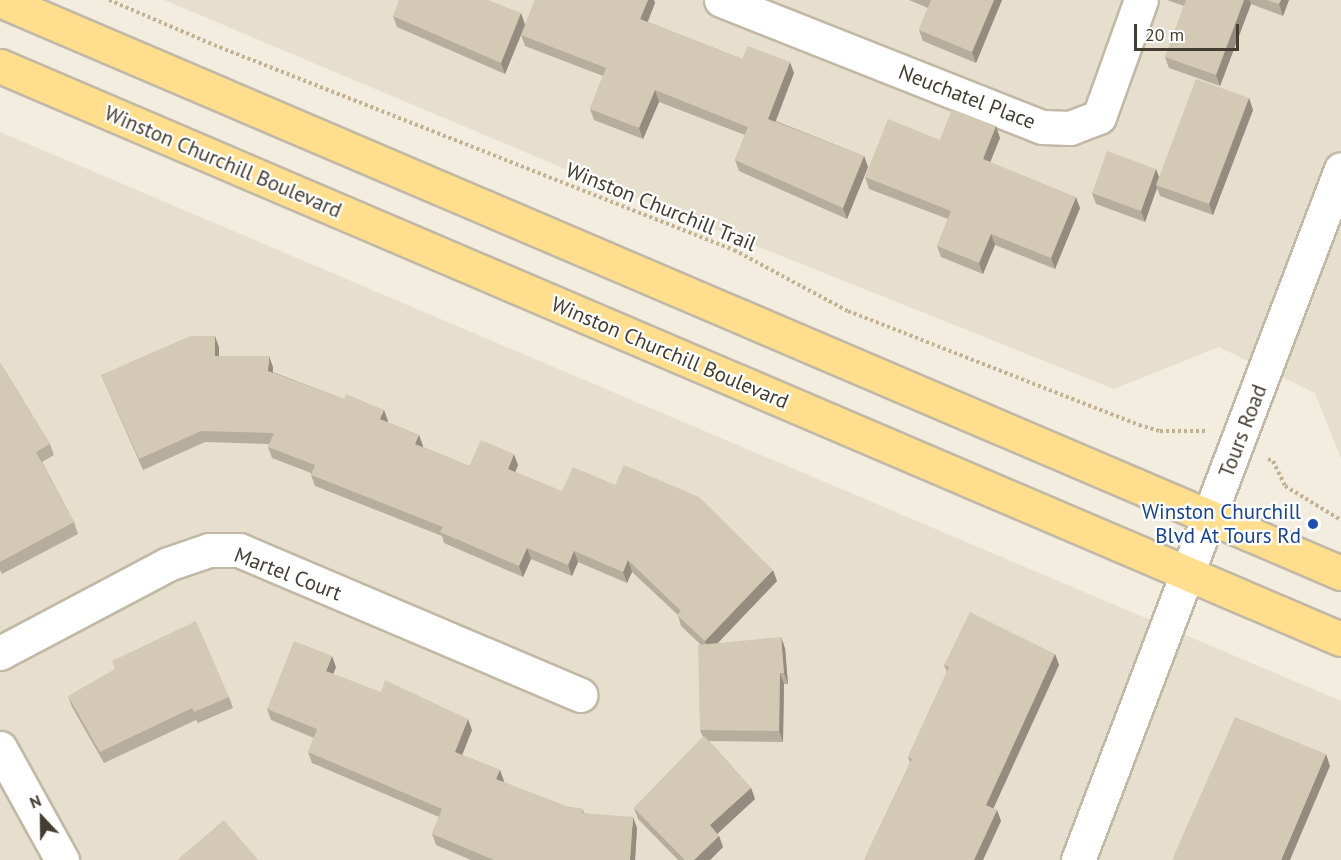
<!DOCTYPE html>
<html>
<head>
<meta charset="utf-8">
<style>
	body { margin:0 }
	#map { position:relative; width:1341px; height:860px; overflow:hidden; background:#f3ede0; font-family:"PT Sans",sans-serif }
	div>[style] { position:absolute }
	.residential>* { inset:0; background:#e7dfce }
	.path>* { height:4px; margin-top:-2px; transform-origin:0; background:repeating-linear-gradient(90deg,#c2b192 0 3px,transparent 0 6px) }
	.roads { filter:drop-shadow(2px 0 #c1b8a5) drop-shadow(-2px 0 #c1b8a5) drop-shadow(0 2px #c1b8a5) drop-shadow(0 -2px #c1b8a5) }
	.minor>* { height:33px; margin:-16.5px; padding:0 16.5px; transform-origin:16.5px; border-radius:16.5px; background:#fff }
	.major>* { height:33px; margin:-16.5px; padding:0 16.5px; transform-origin:16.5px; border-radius:16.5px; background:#ffdf8d }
	.wall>* { inset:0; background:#b6ad9c }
	.shaded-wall>* { inset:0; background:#948d7f }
	.building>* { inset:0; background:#d4c9b5 }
	.dots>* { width:16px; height:16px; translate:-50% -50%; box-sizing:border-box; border:3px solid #fff; border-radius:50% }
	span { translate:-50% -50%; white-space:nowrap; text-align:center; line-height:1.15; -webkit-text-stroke:4.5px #fff; paint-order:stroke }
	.street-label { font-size:21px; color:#443d31 }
	.transit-label { font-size:21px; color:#164399 }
	.right { translate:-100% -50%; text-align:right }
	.north { position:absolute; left:12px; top:788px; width:60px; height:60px; -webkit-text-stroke:4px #fff; paint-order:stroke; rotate:338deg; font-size:16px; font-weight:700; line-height:24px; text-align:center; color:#443d31 }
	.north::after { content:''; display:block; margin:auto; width:21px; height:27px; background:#443d31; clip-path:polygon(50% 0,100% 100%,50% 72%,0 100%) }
	.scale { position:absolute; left:1134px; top:24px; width:105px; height:27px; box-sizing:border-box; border:3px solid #443d31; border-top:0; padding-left:8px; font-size:18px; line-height:21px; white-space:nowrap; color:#443d31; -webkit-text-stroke:4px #fff; paint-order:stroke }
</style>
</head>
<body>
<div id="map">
	<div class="residential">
		<div style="clip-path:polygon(164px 0,1341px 0,1341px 459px,1315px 393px,1219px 347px,1114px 389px,589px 179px)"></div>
		<div style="clip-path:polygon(0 132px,1341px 701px,1341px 860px,0 860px)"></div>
	</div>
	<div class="path">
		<div style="left:109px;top:0;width:114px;rotate:23.2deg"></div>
		<div style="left:214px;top:45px;width:559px;rotate:21.52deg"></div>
		<div style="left:734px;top:250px;width:129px;rotate:28.2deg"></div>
		<div style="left:848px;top:311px;width:313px;rotate:21.4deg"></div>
		<div style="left:1139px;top:425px;width:22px;rotate:16deg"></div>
		<div style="left:1160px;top:431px;width:46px"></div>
		<div style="left:1268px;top:459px;width:5px;rotate:22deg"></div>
		<div style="left:1273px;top:461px;width:28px;rotate:64deg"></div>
		<div style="left:1285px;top:486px;width:66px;rotate:31.3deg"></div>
	</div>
	<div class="roads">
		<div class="minor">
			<div style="left:721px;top:0;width:345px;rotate:21.6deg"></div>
			<div style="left:1042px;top:127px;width:28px;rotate:2deg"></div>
			<div style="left:1070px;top:128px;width:31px;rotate:-21deg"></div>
			<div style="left:1099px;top:117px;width:124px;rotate:-70.3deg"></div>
			<div style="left:0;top:653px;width:190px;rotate:-27.9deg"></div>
			<div style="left:168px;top:564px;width:43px;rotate:-18.9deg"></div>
			<div style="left:209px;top:550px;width:30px"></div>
			<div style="left:239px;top:550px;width:371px;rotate:23deg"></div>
			<div style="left:0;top:748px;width:128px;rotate:61deg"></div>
			<div style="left:1078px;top:860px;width:739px;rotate:-69.16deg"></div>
		</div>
		<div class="major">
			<div style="left:0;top:0;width:1458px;rotate:23.14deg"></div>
			<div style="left:0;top:66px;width:1458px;rotate:23.14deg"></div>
		</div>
	</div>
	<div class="wall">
		<div style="clip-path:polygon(535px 0,654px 0,655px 3px,648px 22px,742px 59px,794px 73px,776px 121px,864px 156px,868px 167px,847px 219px,739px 171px,735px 160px,745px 135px,659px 102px,643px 139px,594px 120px,590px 109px,603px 76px,525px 46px,521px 35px,505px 74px,397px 27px,393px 16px,521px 13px,525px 25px)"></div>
		<div style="clip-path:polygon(909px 0,1002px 0,976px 63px,923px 41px,919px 30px,928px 8px)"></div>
		<div style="clip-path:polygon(1167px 0,1289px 0,1283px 16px,1251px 4px,1220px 86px,1169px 68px,1165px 57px,1184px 6px)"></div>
		<div style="clip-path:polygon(1249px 98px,1253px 110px,1213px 215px,1160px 196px,1157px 188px,1145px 222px,1096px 204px,1092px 193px,1156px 169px,1159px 177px)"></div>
		<div style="clip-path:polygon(996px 126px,1000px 138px,990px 162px,1080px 208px,1055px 269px,995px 245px,983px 274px,941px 257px,937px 246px,948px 219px,869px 189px,865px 177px,940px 140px)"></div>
		<div style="clip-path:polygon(219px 347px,219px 356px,273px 367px,273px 372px,344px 399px,384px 410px,387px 422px,419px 435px,423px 447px,469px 466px,518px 465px,515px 472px,777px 581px,718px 643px,785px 648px,788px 684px,784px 684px,783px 742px,709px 741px,751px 788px,755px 799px,717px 833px,719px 836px,723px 847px,710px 860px,678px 860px,638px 819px,634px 808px,703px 737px,700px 730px,700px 644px,681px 626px,678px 615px,632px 572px,627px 583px,578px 562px,572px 576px,531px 559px,523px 577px,444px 543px,442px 536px,315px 486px,311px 475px,311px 473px,272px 458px,268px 447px,269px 444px,205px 442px,143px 470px,101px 375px)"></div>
		<div style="clip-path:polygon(0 363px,50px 444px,54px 455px,42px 462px,74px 522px,78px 534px,2px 574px,0 570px)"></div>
		<div style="clip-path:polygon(1055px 654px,1059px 665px,993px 808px,997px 810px,1001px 821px,983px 860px,864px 860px,910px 763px,908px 757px,947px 672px,944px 665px)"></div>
		<div style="clip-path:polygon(336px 667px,333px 674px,472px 730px,462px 755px,500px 770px,503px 782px,568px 807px,583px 809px,584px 813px,637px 828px,635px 860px,471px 860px,436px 845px,432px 834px,439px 817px,312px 763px,308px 752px,314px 738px,271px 720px,267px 709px)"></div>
		<div style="clip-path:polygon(68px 696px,229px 697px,233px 708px,198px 723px,196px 720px,104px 763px,72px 707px)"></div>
	</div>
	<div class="shaded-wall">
		<div style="clip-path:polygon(648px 0,654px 0,655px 3px,644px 30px,640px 19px)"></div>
		<div style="clip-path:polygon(994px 0,1002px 0,976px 63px,972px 52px)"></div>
		<div style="clip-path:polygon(1244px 0,1249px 0,1251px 4px,1220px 86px,1216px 75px)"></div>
		<div style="clip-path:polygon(1281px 0,1289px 0,1283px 16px,1279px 4px)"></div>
		<div style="clip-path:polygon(521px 13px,525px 25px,505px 74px,501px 63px)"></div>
		<div style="clip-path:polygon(790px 62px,794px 73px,772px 130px,768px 119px)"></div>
		<div style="clip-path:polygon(655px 90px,659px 102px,643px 139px,639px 128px)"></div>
		<div style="clip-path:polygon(1249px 98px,1253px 110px,1213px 215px,1209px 204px)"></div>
		<div style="clip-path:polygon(996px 126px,1000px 138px,987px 170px,983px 159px)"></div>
		<div style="clip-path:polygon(864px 156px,868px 167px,847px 219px,843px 208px)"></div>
		<div style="clip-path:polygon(1156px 169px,1160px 180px,1156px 185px,1157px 188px,1145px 222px,1141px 211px)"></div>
		<div style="clip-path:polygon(1076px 197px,1080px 208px,1055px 269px,1051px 258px)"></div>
		<div style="clip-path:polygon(991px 234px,995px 245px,983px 274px,979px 263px)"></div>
		<div style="clip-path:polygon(215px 336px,219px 347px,219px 367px,215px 356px)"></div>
		<div style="clip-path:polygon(269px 356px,273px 367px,272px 382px,268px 371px)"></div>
		<div style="clip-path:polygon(384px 410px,388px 421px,384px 430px,380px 419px)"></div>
		<div style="clip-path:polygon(419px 435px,423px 446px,419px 455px,415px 444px)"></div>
		<div style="clip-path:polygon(514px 454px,518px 465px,512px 480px,508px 469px)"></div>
		<div style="clip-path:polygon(527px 548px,531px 559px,523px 577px,519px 566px)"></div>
		<div style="clip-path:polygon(574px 551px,578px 562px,572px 576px,568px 565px)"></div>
		<div style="clip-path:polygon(628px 560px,632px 572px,627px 583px,623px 572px)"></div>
		<div style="clip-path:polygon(773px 570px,777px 581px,709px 652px,705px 641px)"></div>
		<div style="clip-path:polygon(781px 637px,785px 648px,788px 684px,784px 673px)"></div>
		<div style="clip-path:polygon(1055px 654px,1059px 665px,990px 816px,986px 805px)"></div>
		<div style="clip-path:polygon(332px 656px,336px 667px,330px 682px,326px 671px)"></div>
		<div style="clip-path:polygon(780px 673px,784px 684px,783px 742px,779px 731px)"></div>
		<div style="clip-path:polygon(468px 719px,472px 730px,459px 763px,455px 752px)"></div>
		<div style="clip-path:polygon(1326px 754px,1330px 766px,1290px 860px,1281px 860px)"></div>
		<div style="clip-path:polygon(500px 770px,504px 781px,500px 790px,496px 779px)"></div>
		<div style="clip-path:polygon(751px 788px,755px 799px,714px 837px,710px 825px)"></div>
		<div style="clip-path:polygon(997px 810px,1001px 821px,983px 860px,974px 860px)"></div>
		<div style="clip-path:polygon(633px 817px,637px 828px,635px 860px,630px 860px)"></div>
		<div style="clip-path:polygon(719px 836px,723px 847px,710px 860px,694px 860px)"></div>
	</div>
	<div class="building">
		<div style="clip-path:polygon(399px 0,488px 0,521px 13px,501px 63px,393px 16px)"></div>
		<div style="clip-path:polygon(535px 0,648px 0,640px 19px,742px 59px,748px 46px,790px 62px,768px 119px,864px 156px,843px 208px,735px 160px,748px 127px,655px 90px,639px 128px,590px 109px,606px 68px,521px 35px)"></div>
		<div style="clip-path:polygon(931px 0,994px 0,972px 52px,919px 30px)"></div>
		<div style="clip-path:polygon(1186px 0,1244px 0,1216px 75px,1165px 57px)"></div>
		<div style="clip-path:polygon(1267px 0,1281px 0,1279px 4px)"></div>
		<div style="clip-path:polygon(1196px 79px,1249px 98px,1209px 204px,1156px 185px)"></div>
		<div style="clip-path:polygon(952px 109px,996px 126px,983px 159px,1076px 197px,1051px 258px,991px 234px,979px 263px,937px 246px,951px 211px,865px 177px,888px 119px,940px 140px)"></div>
		<div style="clip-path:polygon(1107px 151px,1156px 169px,1141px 211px,1092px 193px)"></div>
		<div style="clip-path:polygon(190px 336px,215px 336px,215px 356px,269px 356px,268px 371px,344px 399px,346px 394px,384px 410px,380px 419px,419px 435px,415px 444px,469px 466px,481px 440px,514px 454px,508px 469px,562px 491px,573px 467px,615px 485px,624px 465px,699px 497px,773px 570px,705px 641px,677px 615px,681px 611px,628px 560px,623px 572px,574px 551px,568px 565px,527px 548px,519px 566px,440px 532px,443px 527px,311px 475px,315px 465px,268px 447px,274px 433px,201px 431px,139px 459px,101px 375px)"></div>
		<div style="clip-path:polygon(0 363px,6px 371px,50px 444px,36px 452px,74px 522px,0 562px)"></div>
		<div style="clip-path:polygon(970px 612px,1055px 654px,986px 805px,997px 810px,974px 860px,864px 860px,912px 759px,908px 757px,949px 667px,944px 665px)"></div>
		<div style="clip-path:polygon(196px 621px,229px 697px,194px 712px,192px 708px,100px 752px,68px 696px,115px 669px,112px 661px)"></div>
		<div style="clip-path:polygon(781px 637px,784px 673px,780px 673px,779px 731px,700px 730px,698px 645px)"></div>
		<div style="clip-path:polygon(294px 641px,332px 656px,326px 671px,381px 692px,385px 680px,468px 719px,455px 752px,500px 770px,496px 779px,568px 807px,583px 809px,582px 813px,633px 817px,630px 860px,494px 860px,432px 834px,442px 809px,308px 752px,317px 729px,267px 709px)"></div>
		<div style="clip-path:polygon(1235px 717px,1326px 754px,1281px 860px,1172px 860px)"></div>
		<div style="clip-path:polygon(704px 736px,751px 788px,710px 825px,719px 836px,694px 860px,685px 860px,634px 808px)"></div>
		<div style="clip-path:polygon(224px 820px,258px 860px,177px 860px)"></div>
	</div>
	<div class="dots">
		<div style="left:1313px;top:524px;background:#1a4fb4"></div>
	</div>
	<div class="street-label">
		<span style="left:967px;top:97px;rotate:21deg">Neuchatel Place</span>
		<span style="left:223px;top:162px;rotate:23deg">Winston Churchill Boulevard</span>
		<span style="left:661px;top:207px;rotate:22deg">Winston Churchill Trail</span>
		<span style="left:670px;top:353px;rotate:23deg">Winston Churchill Boulevard</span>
		<span style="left:1243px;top:431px;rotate:-69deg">Tours Road</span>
		<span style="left:288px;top:574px;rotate:21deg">Martel Court</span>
	</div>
	<div class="transit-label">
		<span class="right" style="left:1301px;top:524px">Winston Churchill<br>Blvd At Tours Rd</span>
	</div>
	<div class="north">N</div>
	<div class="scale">20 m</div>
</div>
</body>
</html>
